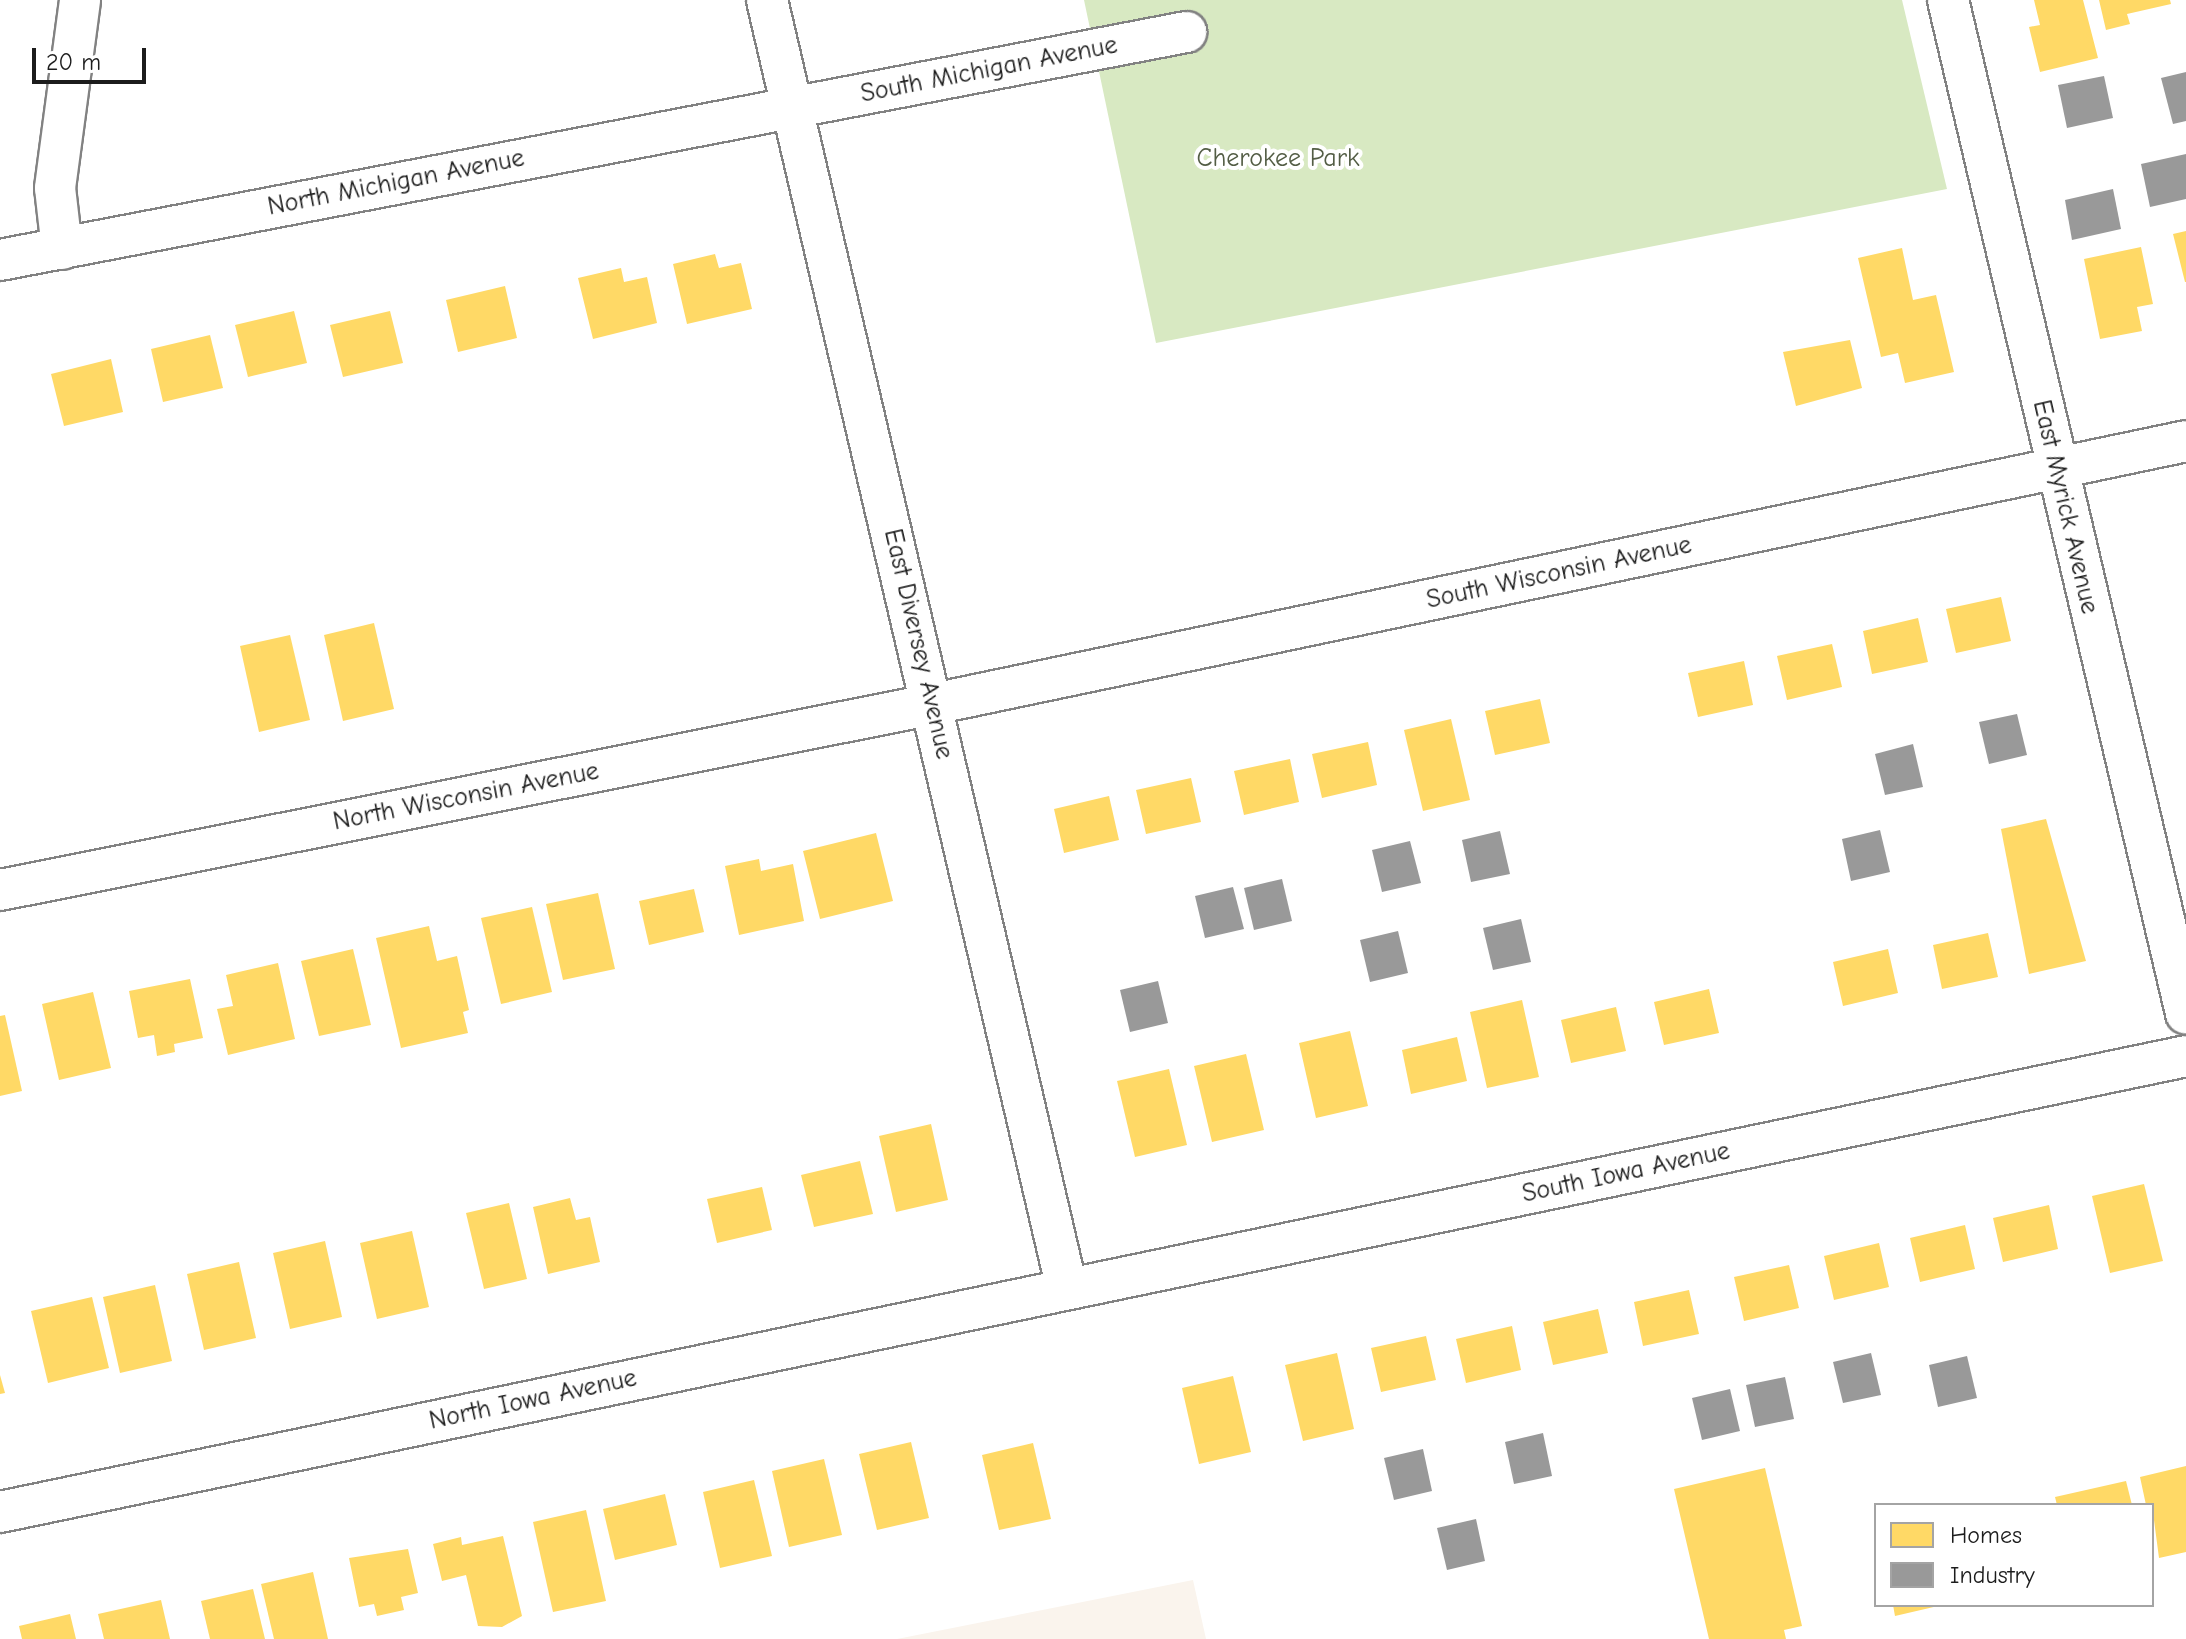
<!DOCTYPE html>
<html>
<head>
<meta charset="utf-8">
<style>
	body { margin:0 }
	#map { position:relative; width:2186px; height:1639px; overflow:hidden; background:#fff; font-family:"Comic Neue",sans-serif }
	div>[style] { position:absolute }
	.built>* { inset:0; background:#faf4ed }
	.green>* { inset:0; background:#d8e9c2 }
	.homes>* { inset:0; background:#ffd966 }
	.industry>* { inset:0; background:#999 }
	.roads { filter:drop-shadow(2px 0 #828282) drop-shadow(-2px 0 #828282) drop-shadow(0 2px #828282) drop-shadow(0 -2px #828282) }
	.minor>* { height:40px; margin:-20px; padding:0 20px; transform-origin:20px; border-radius:20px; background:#fff }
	span { translate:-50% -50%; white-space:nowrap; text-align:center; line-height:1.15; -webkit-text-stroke:8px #fff; paint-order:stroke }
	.street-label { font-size:26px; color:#1c1c1c }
	.park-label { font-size:26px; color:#535d45 }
	.legend { position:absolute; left:1874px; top:1503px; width:280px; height:104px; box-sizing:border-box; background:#fff; border:2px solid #a4a4a4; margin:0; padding:10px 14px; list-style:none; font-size:24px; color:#1c1c1c }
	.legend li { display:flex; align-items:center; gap:16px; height:40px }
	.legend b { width:40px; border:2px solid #a4a4a4 }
	.scale { position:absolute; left:32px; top:48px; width:114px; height:36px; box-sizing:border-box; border:4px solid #1c1c1c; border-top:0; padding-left:10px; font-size:24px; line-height:28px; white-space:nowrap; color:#1c1c1c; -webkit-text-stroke:6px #fff; paint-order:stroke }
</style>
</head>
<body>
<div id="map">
	<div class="built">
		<div style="clip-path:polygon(1193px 1580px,1206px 1639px,896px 1639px,897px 1639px)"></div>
	</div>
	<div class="green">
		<div style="clip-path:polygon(1084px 0,1902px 0,1947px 189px,1156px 343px)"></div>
	</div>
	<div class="homes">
		<div style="clip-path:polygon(2034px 0,2083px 0,2098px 58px,2040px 72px,2029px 27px,2040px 25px)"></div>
		<div style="clip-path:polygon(2099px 0,2170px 0,2171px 4px,2127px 14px,2130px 24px,2106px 30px)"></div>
		<div style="clip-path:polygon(2186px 231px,2186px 282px,2185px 282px,2173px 234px)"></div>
		<div style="clip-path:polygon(2141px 247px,2153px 304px,2137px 307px,2142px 331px,2100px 339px,2084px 259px)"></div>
		<div style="clip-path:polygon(1902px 248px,1913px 300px,1936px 295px,1954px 372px,1905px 383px,1898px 353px,1881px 357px,1858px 258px)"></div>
		<div style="clip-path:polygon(715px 254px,719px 268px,741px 263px,752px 309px,687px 324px,673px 264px)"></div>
		<div style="clip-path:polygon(621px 268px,624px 282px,647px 277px,657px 323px,593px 339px,578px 278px)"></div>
		<div style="clip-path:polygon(505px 286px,517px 338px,458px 352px,446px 300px)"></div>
		<div style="clip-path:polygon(294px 311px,307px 363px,248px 377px,235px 325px)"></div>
		<div style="clip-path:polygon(390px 311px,403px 363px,343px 377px,330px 325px)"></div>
		<div style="clip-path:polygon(210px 335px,223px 388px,163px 402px,151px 349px)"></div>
		<div style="clip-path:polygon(1850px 340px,1862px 388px,1796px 406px,1783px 352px)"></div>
		<div style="clip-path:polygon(111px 359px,123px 412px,64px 426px,51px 374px)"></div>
		<div style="clip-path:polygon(2001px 597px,2011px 641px,1956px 653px,1946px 609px)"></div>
		<div style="clip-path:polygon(1918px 618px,1928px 662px,1872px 674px,1863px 631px)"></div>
		<div style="clip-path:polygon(374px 623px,394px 709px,343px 721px,324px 635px)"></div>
		<div style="clip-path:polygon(290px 635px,310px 720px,259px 732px,240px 646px)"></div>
		<div style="clip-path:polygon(1832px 644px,1842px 687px,1787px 700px,1777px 656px)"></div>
		<div style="clip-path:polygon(1744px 661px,1753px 705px,1698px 717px,1688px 673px)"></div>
		<div style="clip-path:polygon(1540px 699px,1550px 743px,1495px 755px,1485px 711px)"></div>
		<div style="clip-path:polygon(1451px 719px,1470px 800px,1423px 811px,1404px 730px)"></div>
		<div style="clip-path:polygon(1368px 742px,1377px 785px,1322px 798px,1312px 754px)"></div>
		<div style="clip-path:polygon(1290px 759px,1299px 802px,1244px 815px,1234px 771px)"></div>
		<div style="clip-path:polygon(1191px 778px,1201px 822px,1146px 834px,1136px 790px)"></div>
		<div style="clip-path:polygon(1109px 796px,1119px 840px,1064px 853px,1054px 809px)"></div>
		<div style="clip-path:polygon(2046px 819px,2086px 961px,2029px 974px,2001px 829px)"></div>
		<div style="clip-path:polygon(876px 833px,893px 901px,820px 919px,803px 851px)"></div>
		<div style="clip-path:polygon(759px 859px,761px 871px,793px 864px,804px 921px,739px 935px,725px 866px)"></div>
		<div style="clip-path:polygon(694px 889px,704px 932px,649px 945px,639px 901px)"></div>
		<div style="clip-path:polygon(598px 893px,615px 969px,563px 980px,546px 904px)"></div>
		<div style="clip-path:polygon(532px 907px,552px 992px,501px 1004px,481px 918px)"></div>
		<div style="clip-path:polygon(429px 926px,437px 961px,457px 956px,469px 1010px,463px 1012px,468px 1033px,401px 1048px,376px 938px)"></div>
		<div style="clip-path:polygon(1988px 933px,1998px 977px,1942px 989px,1933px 945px)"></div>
		<div style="clip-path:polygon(353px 949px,371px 1025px,319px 1036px,301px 961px)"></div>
		<div style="clip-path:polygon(1888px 949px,1898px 993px,1843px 1006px,1833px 962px)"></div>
		<div style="clip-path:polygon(278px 963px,295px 1039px,228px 1055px,217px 1009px,233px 1006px,226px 975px)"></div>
		<div style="clip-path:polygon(190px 979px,203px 1038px,174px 1044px,175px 1052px,157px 1056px,154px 1035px,138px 1038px,129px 991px)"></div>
		<div style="clip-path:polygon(1709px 989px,1719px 1033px,1664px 1045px,1654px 1002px)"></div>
		<div style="clip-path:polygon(93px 992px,111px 1068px,59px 1080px,42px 1004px)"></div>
		<div style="clip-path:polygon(1522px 1000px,1539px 1077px,1487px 1088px,1470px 1012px)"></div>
		<div style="clip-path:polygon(1616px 1007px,1626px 1051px,1571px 1063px,1561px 1020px)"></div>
		<div style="clip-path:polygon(5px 1015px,22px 1091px,0 1096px,0 1016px)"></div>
		<div style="clip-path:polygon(1350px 1031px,1368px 1106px,1316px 1118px,1299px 1043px)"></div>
		<div style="clip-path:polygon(1457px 1037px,1467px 1081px,1411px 1094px,1402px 1050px)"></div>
		<div style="clip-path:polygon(1246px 1054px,1264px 1130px,1212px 1142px,1194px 1066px)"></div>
		<div style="clip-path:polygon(1169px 1069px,1187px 1145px,1135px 1157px,1117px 1081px)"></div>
		<div style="clip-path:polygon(931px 1124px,948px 1200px,896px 1212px,879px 1136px)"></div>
		<div style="clip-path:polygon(860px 1161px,873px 1214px,814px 1227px,801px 1175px)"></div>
		<div style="clip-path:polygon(2144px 1184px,2163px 1261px,2110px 1273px,2092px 1196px)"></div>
		<div style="clip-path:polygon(762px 1187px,772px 1230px,717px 1243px,707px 1199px)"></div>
		<div style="clip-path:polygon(570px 1198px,576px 1220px,590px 1217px,600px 1262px,548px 1274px,533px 1207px)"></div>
		<div style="clip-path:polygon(509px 1203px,527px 1279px,484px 1289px,466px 1213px)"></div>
		<div style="clip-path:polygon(2049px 1205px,2058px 1249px,2003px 1262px,1993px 1218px)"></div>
		<div style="clip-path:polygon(1965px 1225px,1975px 1269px,1920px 1282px,1910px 1238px)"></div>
		<div style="clip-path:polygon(412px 1231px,429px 1307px,377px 1319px,360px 1243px)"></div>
		<div style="clip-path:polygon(325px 1241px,342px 1317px,290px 1329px,273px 1253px)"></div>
		<div style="clip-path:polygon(1879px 1243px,1889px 1287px,1834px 1300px,1824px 1256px)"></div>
		<div style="clip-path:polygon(239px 1262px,256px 1338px,204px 1350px,187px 1274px)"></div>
		<div style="clip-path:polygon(1789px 1265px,1799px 1308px,1744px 1321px,1734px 1277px)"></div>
		<div style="clip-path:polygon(155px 1285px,172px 1361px,120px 1373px,103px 1297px)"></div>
		<div style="clip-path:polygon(1689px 1290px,1699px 1334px,1643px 1346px,1634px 1302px)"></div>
		<div style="clip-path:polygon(92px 1297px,109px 1368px,48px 1383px,31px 1311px)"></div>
		<div style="clip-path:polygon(1598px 1309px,1608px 1353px,1553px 1365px,1543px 1322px)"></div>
		<div style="clip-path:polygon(1512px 1326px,1521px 1370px,1466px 1383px,1456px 1339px)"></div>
		<div style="clip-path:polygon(1426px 1336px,1436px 1380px,1381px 1392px,1371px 1348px)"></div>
		<div style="clip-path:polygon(1337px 1353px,1354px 1429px,1303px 1441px,1285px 1365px)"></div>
		<div style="clip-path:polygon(0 1375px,5px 1393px,0 1394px)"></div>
		<div style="clip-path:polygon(1233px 1376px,1251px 1452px,1199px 1464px,1182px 1388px)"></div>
		<div style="clip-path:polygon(911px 1442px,929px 1518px,877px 1530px,859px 1454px)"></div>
		<div style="clip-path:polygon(1033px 1443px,1051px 1519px,999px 1530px,982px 1455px)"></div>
		<div style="clip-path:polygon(824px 1459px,842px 1535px,789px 1547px,772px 1471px)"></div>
		<div style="clip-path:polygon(2186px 1466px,2186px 1552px,2159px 1558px,2152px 1505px,2146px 1505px,2140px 1477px)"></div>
		<div style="clip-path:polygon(1765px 1468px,1802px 1626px,1784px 1630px,1786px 1639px,1709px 1639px,1674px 1489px)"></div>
		<div style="clip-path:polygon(754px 1480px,772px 1556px,720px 1568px,703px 1492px)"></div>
		<div style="clip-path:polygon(2126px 1481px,2132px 1505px,2057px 1505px,2055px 1497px)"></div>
		<div style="clip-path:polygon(665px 1494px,677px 1545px,615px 1560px,603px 1509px)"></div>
		<div style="clip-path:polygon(586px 1510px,606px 1601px,553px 1612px,533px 1522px)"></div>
		<div style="clip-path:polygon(503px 1536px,522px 1616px,502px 1627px,478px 1626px,466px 1575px,442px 1581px,433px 1544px,461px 1537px,462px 1545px)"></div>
		<div style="clip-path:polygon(408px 1549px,418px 1593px,401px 1597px,404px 1610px,377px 1616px,374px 1604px,359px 1607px,349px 1558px)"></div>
		<div style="clip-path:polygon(313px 1572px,328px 1639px,274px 1639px,261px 1584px)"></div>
		<div style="clip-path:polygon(253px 1589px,265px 1639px,210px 1639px,201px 1601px)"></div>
		<div style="clip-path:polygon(161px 1600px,170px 1639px,104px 1639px,98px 1614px)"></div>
		<div style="clip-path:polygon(1893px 1605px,1937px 1605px,1938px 1606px,1895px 1616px)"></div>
		<div style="clip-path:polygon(70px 1614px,76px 1639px,22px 1639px,19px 1626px)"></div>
	</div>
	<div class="industry">
		<div style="clip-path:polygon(2186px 72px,2186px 121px,2173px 124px,2161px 78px)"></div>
		<div style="clip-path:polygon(2104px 76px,2113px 118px,2067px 128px,2058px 85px)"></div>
		<div style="clip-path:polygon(2186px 154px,2186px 199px,2150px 207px,2141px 164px)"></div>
		<div style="clip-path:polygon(2113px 189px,2121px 229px,2072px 240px,2065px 200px)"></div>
		<div style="clip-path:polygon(2017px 714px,2027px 755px,1989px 764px,1979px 722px)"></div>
		<div style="clip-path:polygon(1913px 744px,1923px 787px,1885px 795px,1875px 754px)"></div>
		<div style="clip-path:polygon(1880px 830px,1890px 872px,1851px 881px,1842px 839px)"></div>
		<div style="clip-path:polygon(1500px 831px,1510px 874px,1471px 882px,1462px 840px)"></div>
		<div style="clip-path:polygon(1410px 841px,1421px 883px,1382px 892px,1372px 850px)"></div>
		<div style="clip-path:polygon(1282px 879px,1292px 921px,1254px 930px,1244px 888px)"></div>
		<div style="clip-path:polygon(1233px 887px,1244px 929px,1205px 938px,1195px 896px)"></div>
		<div style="clip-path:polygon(1521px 919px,1531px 962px,1493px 970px,1483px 928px)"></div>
		<div style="clip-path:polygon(1398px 931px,1408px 973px,1370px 982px,1360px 940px)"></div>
		<div style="clip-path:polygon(1158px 981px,1168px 1023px,1130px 1032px,1120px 990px)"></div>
		<div style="clip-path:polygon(1871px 1353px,1881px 1395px,1843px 1403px,1833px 1362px)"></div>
		<div style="clip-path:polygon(1967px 1356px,1977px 1398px,1938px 1407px,1929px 1365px)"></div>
		<div style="clip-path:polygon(1785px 1377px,1794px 1419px,1755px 1427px,1746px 1385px)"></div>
		<div style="clip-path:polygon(1730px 1389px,1740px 1431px,1702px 1440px,1692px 1398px)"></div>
		<div style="clip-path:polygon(1543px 1433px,1552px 1476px,1514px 1484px,1505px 1442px)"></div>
		<div style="clip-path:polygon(1423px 1449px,1432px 1491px,1394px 1500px,1384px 1458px)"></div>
		<div style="clip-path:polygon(1476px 1519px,1485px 1561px,1447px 1570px,1437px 1528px)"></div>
	</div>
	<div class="roads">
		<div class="minor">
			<div style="left:767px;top:0;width:1323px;rotate:76.9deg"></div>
			<div style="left:1948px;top:0;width:1041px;rotate:76.78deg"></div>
			<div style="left:62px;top:249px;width:61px;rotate:-96.5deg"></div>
			<div style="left:55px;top:188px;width:190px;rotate:-82.4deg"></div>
			<div style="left:0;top:260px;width:1208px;rotate:-10.88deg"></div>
			<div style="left:0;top:890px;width:951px;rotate:-11.27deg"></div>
			<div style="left:933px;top:704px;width:1280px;rotate:-11.85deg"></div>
			<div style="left:0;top:1512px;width:2233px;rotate:-11.78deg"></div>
		</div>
	</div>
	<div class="street-label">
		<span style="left:989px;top:70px;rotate:-11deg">South Michigan Avenue</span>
		<span style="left:396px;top:183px;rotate:-11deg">North Michigan Avenue</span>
		<span style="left:2065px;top:507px;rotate:77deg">East Myrick Avenue</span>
		<span style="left:1559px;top:573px;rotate:-12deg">South Wisconsin Avenue</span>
		<span style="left:918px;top:644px;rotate:77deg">East Diversey Avenue</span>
		<span style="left:466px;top:797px;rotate:-11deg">North Wisconsin Avenue</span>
		<span style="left:1626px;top:1173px;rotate:-12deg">South Iowa Avenue</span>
		<span style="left:533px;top:1400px;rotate:-12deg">North Iowa Avenue</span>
	</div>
	<div class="park-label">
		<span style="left:1278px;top:159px">Cherokee Park</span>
	</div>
	<ul class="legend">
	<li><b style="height:22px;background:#ffd966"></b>Homes</li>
	<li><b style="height:22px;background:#999"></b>Industry</li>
	</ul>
	<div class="scale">20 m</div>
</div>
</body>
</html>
